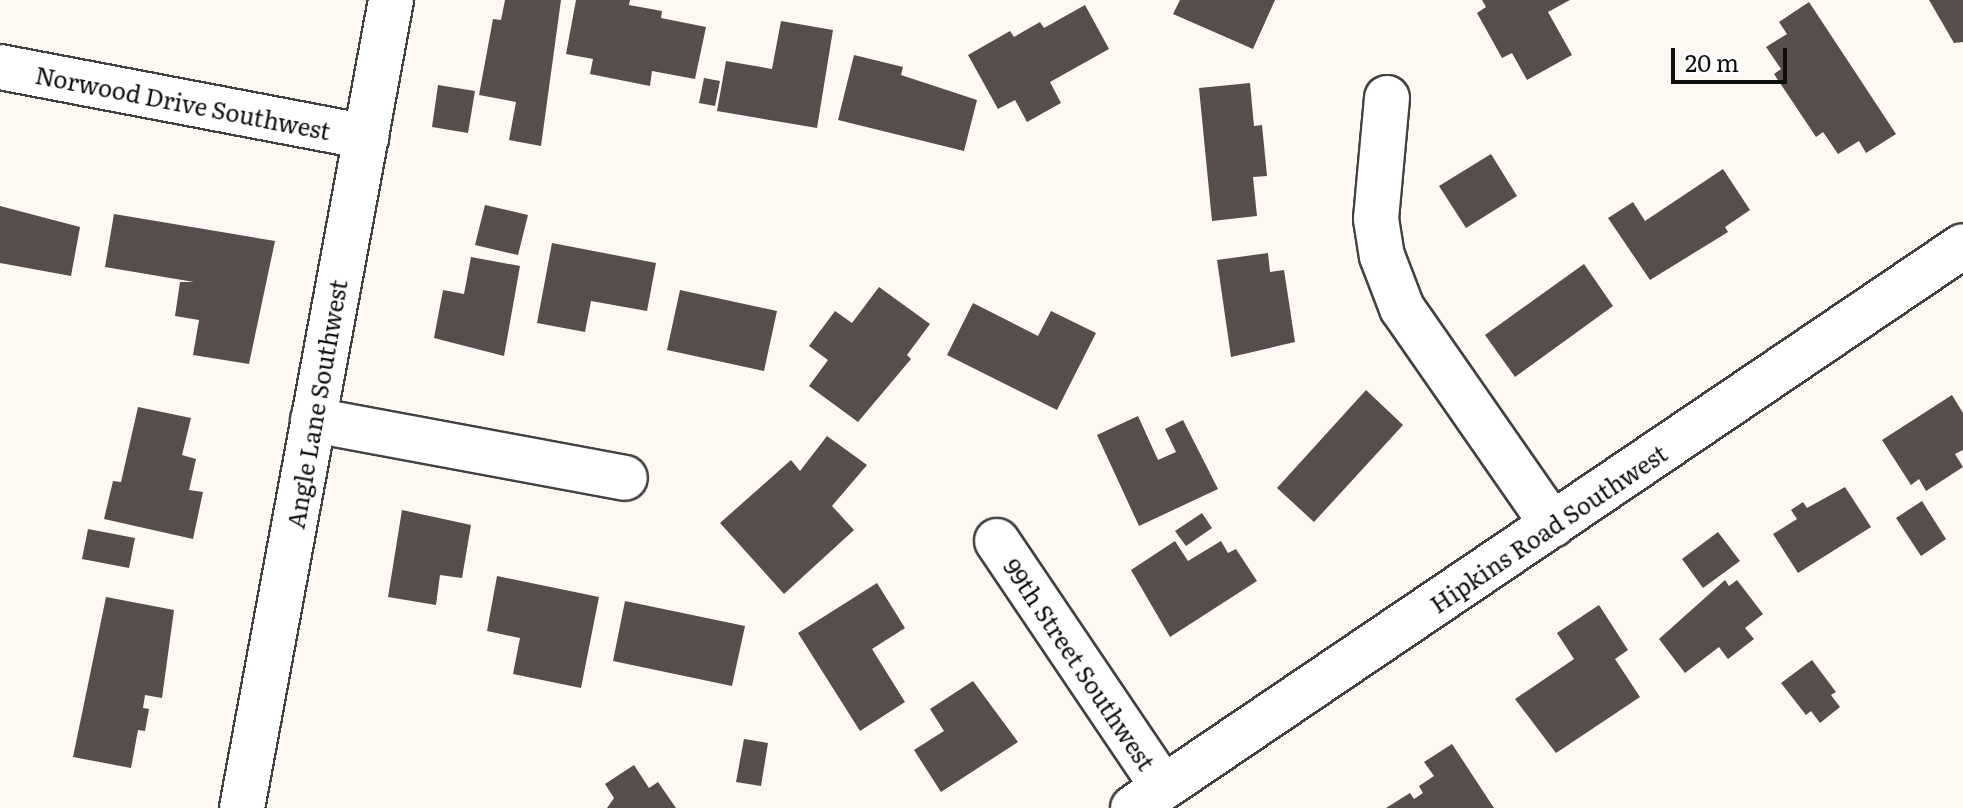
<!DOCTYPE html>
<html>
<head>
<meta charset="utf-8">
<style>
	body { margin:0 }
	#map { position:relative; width:1963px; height:808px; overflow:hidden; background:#fdf8f2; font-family:Literata,serif }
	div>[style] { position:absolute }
	.building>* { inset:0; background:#564d4c }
	.roads { filter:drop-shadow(2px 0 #424242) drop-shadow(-2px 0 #424242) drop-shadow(0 2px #424242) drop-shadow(0 -2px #424242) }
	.minor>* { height:44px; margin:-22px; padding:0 22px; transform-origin:22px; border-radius:22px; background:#fff }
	span { translate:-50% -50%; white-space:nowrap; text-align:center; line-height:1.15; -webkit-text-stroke:8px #fff; paint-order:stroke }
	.street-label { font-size:24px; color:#0f0f0f }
	.scale { position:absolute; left:1671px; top:48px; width:116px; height:36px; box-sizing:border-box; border:4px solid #0f0f0f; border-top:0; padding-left:10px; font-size:24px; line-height:28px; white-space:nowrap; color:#0f0f0f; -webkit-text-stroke:6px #fff; paint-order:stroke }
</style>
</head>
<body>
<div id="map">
	<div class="building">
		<div style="clip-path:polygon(505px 0,561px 0,541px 146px,509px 140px,516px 102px,479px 95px,493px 19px,501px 20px)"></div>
		<div style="clip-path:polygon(576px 0,630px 0,629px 5px,662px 11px,661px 18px,706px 27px,695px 79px,652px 71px,650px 86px,590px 74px,593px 59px,566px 54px)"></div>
		<div style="clip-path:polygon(1180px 0,1275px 0,1253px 49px,1173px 14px)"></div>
		<div style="clip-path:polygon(1482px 0,1570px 0,1548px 12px,1572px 55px,1527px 80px,1512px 53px,1502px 58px,1477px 13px,1486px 7px)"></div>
		<div style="clip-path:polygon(1929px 0,1963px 0,1963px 42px,1954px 43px)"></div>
		<div style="clip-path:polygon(1809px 2px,1896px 134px,1866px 153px,1859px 141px,1838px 154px,1823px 132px,1816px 137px,1774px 74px,1781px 69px,1766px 47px,1787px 34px,1779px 22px)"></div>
		<div style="clip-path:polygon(1085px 5px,1109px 49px,1050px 82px,1061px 103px,1027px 122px,1015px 100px,998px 109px,968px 55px,1010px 31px,1014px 37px,1040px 22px,1044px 28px)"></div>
		<div style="clip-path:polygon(781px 21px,833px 30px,817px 128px,717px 111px,726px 61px,772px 69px)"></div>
		<div style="clip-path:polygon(854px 55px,903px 67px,901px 75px,977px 100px,964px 151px,838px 120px)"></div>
		<div style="clip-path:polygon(704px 78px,720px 81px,715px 106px,699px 103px)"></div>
		<div style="clip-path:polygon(1250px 83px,1254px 126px,1262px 125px,1267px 176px,1253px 177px,1257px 216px,1212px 221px,1199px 88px)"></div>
		<div style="clip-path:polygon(438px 85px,475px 91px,468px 133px,432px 127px)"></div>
		<div style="clip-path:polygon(1491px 154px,1517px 196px,1466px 228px,1439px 186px)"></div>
		<div style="clip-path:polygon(1723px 169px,1750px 210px,1725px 227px,1728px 232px,1650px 280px,1608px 218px,1633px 202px,1645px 221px)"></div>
		<div style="clip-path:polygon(485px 205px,528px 215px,518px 255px,475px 245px)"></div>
		<div style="clip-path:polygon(0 206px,80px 227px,71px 276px,0 263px)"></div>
		<div style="clip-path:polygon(114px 214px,275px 241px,249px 364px,193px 355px,199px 320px,175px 316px,180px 282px,194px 282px,105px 267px)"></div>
		<div style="clip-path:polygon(552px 243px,656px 263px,647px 311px,591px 301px,585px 332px,537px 323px)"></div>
		<div style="clip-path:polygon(1268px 253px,1270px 272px,1284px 270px,1295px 342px,1231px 357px,1217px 260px)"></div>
		<div style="clip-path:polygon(471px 257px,520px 266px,504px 356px,434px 338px,443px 290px,464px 294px)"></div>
		<div style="clip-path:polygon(1584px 264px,1613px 306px,1515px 377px,1485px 335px)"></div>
		<div style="clip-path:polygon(879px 287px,930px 324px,907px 355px,911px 359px,858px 422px,809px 386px,828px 360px,809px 346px,835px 311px,852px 323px)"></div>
		<div style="clip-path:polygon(680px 290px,777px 311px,764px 371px,667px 350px)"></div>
		<div style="clip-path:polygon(973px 303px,1038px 336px,1051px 311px,1096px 333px,1057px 410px,947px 355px)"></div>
		<div style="clip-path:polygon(1366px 390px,1403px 425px,1314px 522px,1277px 488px)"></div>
		<div style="clip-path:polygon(1952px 395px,1963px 413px,1963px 450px,1955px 454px,1963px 467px,1926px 491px,1919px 479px,1911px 485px,1882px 440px)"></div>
		<div style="clip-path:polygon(138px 407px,191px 418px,182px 455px,196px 459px,189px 490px,203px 492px,193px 539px,104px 519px,113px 481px,121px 482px)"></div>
		<div style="clip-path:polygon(1138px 416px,1158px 460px,1176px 452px,1165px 429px,1183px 420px,1218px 489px,1139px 526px,1097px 435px)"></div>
		<div style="clip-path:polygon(827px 436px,867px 465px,832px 506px,854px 530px,784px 594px,720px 523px,791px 460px,800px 471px)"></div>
		<div style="clip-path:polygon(1845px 487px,1871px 527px,1798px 573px,1773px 534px,1797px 519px,1791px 510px,1803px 502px,1807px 508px)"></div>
		<div style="clip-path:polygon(1922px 501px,1946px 539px,1921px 556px,1896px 518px)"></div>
		<div style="clip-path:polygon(402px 510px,471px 525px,462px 578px,440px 575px,436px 605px,388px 597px)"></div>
		<div style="clip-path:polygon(1202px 513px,1212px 528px,1186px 546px,1175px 531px)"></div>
		<div style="clip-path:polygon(88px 529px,135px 538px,129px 568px,82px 559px)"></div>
		<div style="clip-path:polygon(1718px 532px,1740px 561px,1703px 588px,1682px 559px)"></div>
		<div style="clip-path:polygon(1175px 541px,1188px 561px,1221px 541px,1228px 553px,1236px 549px,1257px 581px,1170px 637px,1131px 570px)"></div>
		<div style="clip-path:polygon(497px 576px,599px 597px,581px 688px,513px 674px,520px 638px,487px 631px)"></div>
		<div style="clip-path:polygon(1725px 580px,1729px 586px,1737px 580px,1763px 614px,1745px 628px,1754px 639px,1728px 659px,1719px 647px,1685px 673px,1659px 639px)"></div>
		<div style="clip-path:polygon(877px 583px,905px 628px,872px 649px,905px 702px,860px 731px,798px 633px)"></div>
		<div style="clip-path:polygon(106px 597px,174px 610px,162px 698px,145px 695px,143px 708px,149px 709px,145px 731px,138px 730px,131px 768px,73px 757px)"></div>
		<div style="clip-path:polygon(625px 601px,745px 626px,732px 686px,613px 661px)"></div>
		<div style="clip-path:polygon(1599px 605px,1628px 650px,1615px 659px,1640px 697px,1556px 753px,1515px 699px,1574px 659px,1557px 633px)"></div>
		<div style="clip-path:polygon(1812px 660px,1836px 692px,1831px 695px,1840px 707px,1820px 723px,1811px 711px,1806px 715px,1781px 683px)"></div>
		<div style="clip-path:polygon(973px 681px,1018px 742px,941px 792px,914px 750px,944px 731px,930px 709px)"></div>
		<div style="clip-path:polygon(744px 739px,768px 743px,761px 786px,736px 782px)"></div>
		<div style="clip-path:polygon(1452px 744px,1494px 808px,1386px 808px,1410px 793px,1414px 799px,1423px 793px,1419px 786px,1434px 776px,1424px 762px)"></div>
		<div style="clip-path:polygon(634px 765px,649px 788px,658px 782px,676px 808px,607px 808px,614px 798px,605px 784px)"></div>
	</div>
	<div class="roads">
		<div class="minor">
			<div style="left:0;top:67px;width:373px;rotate:10.8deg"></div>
			<div style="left:1387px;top:98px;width:121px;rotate:95.2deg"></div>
			<div style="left:1376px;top:219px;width:37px;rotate:81deg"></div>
			<div style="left:1382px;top:256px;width:56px;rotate:69deg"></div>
			<div style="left:1402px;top:308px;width:264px;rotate:55.2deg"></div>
			<div style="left:313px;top:420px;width:317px;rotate:10.5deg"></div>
			<div style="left:997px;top:541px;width:297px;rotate:56deg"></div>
			<div style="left:242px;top:808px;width:822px;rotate:-79.55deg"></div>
			<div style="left:1133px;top:808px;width:1002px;rotate:-34.1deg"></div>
		</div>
	</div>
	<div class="street-label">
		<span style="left:183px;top:102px;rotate:11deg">Norwood Drive Southwest</span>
		<span style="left:316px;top:404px;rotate:-80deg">Angle Lane Southwest</span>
		<span style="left:1548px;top:528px;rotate:-34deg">Hipkins Road Southwest</span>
		<span style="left:1080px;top:664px;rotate:56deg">99th Street Southwest</span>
	</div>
	<div class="scale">20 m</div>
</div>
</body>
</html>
